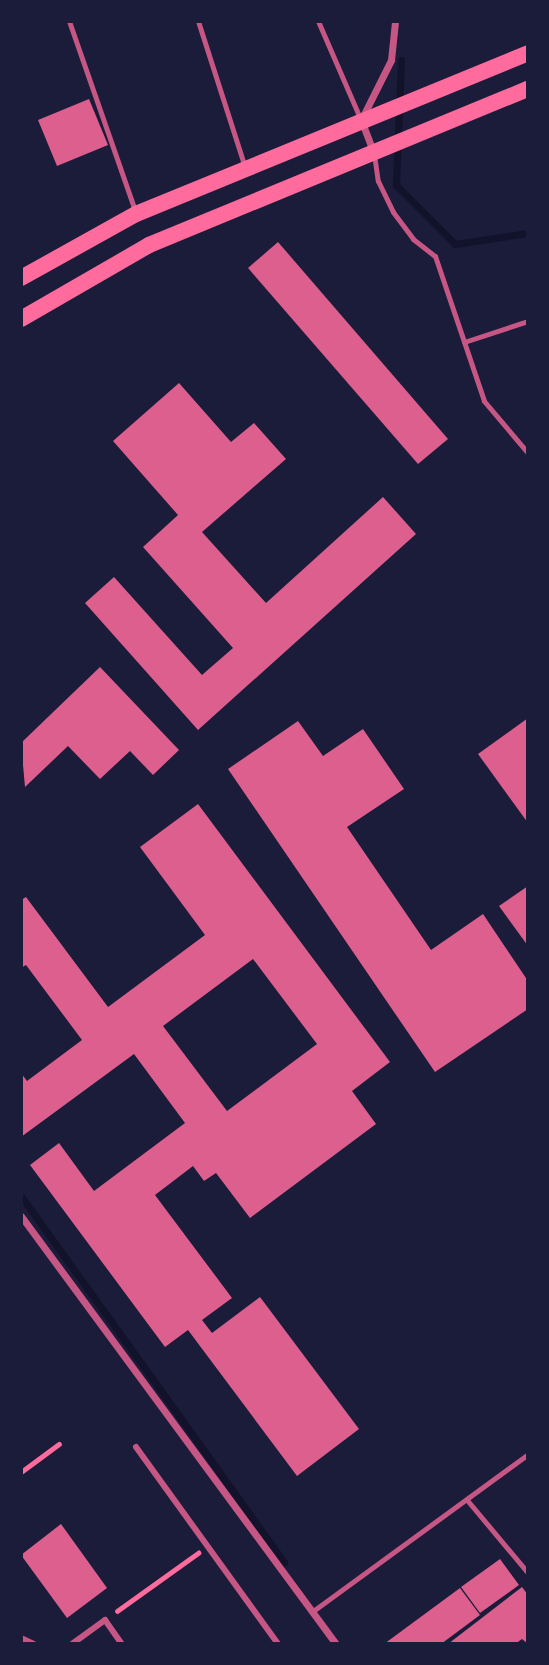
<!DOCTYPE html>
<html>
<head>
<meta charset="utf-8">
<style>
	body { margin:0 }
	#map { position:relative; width:549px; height:1665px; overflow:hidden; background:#1b1b3a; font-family:"DM Sans",sans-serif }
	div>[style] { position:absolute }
	.stream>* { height:7px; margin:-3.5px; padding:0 3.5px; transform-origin:3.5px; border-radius:3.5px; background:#12122b }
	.building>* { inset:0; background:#dd5f8e }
	.path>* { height:4.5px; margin:-2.25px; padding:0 2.25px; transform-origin:2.25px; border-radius:2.25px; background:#ff6b9d }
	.service>* { height:5px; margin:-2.5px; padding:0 2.5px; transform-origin:2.5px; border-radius:2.5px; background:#c65784 }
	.pedestrian>* { height:6px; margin:-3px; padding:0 3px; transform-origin:3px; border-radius:3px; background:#c65784 }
	.minor>* { height:7px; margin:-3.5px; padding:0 3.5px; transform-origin:3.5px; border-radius:3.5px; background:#c65784 }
	.primary>* { height:16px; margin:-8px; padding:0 8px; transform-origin:8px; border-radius:8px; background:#ff6b9d }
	span { translate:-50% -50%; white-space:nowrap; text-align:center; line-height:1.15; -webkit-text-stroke:7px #1b1b3a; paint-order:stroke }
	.frame { position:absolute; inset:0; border:23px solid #1b1b3a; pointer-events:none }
</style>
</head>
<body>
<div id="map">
	<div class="stream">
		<div style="left:401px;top:60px;width:125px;rotate:92.3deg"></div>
		<div style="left:396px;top:185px;width:83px;rotate:45deg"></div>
		<div style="left:455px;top:244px;width:74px;rotate:-8.6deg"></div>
		<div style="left:21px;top:1196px;width:451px;rotate:54.3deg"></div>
	</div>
	<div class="building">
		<div style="clip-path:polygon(89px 99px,108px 145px,57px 166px,38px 120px)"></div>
		<div style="clip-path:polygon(278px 242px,448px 439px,418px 464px,248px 268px)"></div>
		<div style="clip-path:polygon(179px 383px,231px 442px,254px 423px,286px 459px,202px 532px,266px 603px,383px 497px,416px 534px,198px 730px,85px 603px,114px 577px,202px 675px,233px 648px,143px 547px,178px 515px,113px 441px)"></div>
		<div style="clip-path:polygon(100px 667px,179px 750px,153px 775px,130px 751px,100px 779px,68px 746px,25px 787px,21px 743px)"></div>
		<div style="clip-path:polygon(528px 718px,528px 823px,478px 754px)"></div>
		<div style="clip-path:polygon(298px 721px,323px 756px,363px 729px,404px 789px,347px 827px,431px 950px,483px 914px,528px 981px,528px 1009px,435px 1072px,228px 769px)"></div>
		<div style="clip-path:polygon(evenodd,198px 804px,390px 1062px,352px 1091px,376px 1124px,250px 1218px,216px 1173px,204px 1181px,193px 1166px,155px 1195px,232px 1298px,202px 1320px,212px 1333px,260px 1297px,359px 1429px,297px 1476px,188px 1330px,165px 1347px,30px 1165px,59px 1143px,94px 1191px,185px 1123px,134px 1054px,21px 1137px,21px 1073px,27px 1081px,82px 1040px,26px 965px,21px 968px,21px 900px,26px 897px,108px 1007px,205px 935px,140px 847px,198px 804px,253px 959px,317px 1044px,227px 1111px,163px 1026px,253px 959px)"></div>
		<div style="clip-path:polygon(528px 886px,528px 946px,499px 906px)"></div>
		<div style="clip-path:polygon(61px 1524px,107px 1588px,67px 1618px,21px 1555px)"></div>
		<div style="clip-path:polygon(500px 1559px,519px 1585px,480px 1613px,461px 1587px)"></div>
		<div style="clip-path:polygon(522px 1587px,528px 1595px,528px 1644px,522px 1639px,515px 1644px,448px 1644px)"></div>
		<div style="clip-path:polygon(460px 1588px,480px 1615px,441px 1644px,384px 1644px)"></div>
	</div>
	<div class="path">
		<div style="left:21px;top:1472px;width:47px;rotate:-36.4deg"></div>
		<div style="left:117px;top:1611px;width:100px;rotate:-35.6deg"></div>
	</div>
	<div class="service">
		<div style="left:69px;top:21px;width:201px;rotate:70.8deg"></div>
		<div style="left:198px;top:21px;width:153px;rotate:72.2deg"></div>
		<div style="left:318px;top:21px;width:106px;rotate:66.6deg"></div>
		<div style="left:374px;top:154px;width:27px;rotate:82deg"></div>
		<div style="left:378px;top:181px;width:34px;rotate:64deg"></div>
		<div style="left:393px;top:212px;width:34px;rotate:53deg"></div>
		<div style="left:413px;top:239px;width:28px;rotate:38deg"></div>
		<div style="left:435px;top:256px;width:153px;rotate:71.3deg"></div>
		<div style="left:484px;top:401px;width:68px;rotate:49.8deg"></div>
		<div style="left:464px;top:342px;width:67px;rotate:-18.2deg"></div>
		<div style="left:467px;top:1500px;width:95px;rotate:50.1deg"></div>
		<div style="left:313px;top:1611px;width:266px;rotate:-36.1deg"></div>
	</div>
	<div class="pedestrian">
		<div style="left:136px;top:1447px;width:243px;rotate:54.2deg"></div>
		<div style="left:21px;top:1638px;width:14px;rotate:25deg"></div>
		<div style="left:72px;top:1644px;width:41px;rotate:-36deg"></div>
		<div style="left:105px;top:1620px;width:29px;rotate:55deg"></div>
	</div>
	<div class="minor">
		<div style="left:373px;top:151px;width:33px;rotate:-111deg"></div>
		<div style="left:361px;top:120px;width:67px;rotate:-63.4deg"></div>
		<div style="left:391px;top:60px;width:39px;rotate:-84deg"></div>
		<div style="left:21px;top:1216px;width:531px;rotate:53.65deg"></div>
	</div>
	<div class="primary">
		<div style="left:21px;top:278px;width:132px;rotate:-29.1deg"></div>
		<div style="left:136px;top:214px;width:424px;rotate:-22.3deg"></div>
		<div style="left:21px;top:319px;width:148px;rotate:-30deg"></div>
		<div style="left:149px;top:245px;width:410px;rotate:-22.4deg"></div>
	</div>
	<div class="frame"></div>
</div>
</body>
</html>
